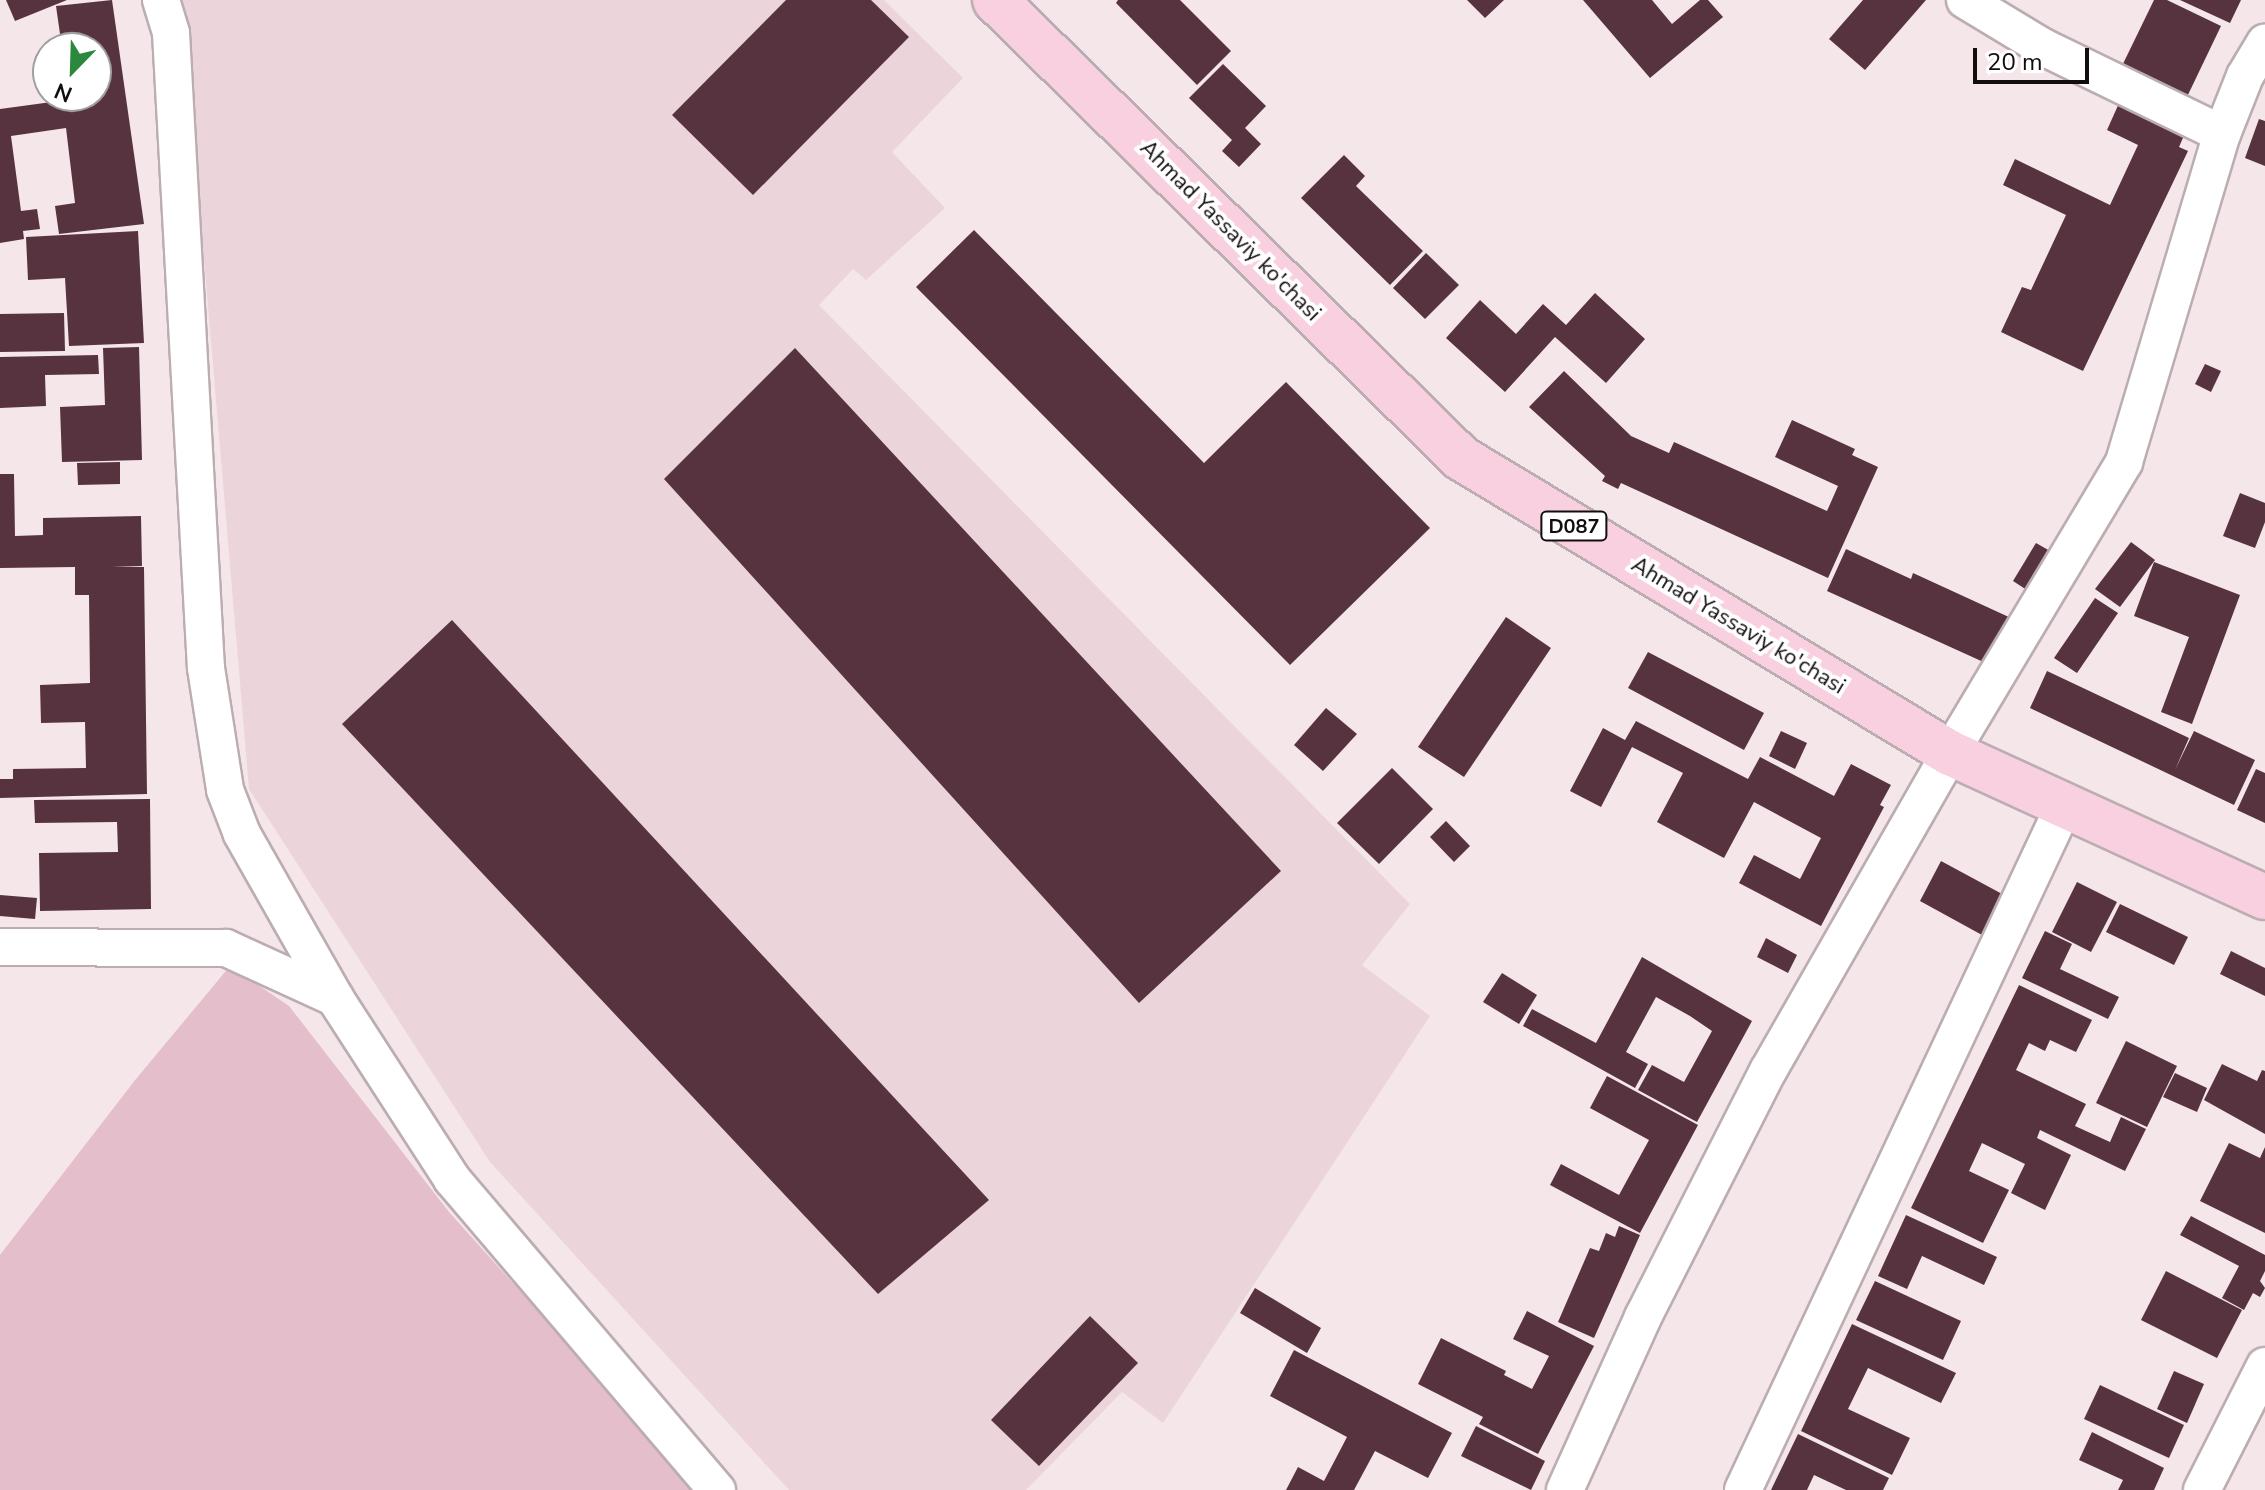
<!DOCTYPE html>
<html>
<head>
<meta charset="utf-8">
<style>
  body { margin:0 }
  #map { position:relative; width:2265px; height:1490px; overflow:hidden; background:#f5e6ea; font-family:"Nunito Sans",sans-serif }
  div>[style] { position:absolute }
  [style*='--x'] { left:calc(var(--x)*1px); top:calc(var(--y)*1px); width:calc(var(--w)*1px); rotate:calc(var(--a)*1deg) }
  .built>* { inset:0; background:#ebd5db }
  .green>* { inset:0; background:#e4becb }
  .building>* { inset:0; background:#573340 }
  .roads { filter:drop-shadow(2px 0 #bbadb1) drop-shadow(-2px 0 #bbadb1) drop-shadow(0 2px #bbadb1) drop-shadow(0 -2px #bbadb1) }
  .minor>* { height:36px; margin:-18px; padding:0 18px; transform-origin:18px; border-radius:18px; background:#fff }
  .primary>* { height:44px; margin:-22px; padding:0 22px; transform-origin:22px; border-radius:22px; background:#f9d0df }
  span { translate:-50% -50%; white-space:nowrap; text-align:center; line-height:1.15; -webkit-text-stroke:8px #fff; paint-order:stroke }
  .shield-label span { padding:2px 6px; background:#fff; border:2px solid; border-radius:6px; -webkit-text-stroke-width:0 }
  .shield-label { font-size:20px; color:#120d0f; font-weight:700 }
  .street-label { font-size:22px; color:#120d0f }
  .north { position:absolute; left:32px; top:32px; width:80px; height:80px; box-sizing:border-box; background:#fff; border:2px solid #a09e9f; border-radius:50%; rotate:203deg; font-size:22px; font-weight:700; line-height:32px; text-align:center; color:#120d0f }
  .north::after { content:''; display:block; margin:auto; width:28px; height:36px; background:#2a893c; clip-path:polygon(50% 0,100% 100%,50% 72%,0 100%) }
  .scale { position:absolute; left:1973px; top:48px; width:116px; height:36px; box-sizing:border-box; border:4px solid #120d0f; border-top:0; padding-left:10px; font-size:24px; line-height:28px; white-space:nowrap; color:#120d0f; -webkit-text-stroke:6px #fff; paint-order:stroke }
</style>
</head>
<body>
<div id="map">
  <div class="built">
    <i style="clip-path:polygon(182px 0,884px 0,963px 78px,892px 152px,945px 208px,866px 280px,853px 269px,819px 305px,1410px 904px,1362px 965px,1430px 1016px,1163px 1423px,1122px 1392px,1026px 1490px,789px 1490px,490px 1162px,249px 789px)"></i>
  </div>
  <div class="green">
    <i style="clip-path:polygon(230px 966px,289px 1006px,449px 1212px,699px 1490px,0 1490px,0 1255px,136px 1079px)"></i>
  </div>
  <div class="building">
    <i style="clip-path:polygon(6px 0,67px 0,15px 21px)"></i>
    <i style="clip-path:polygon(112px 0,144px 224px,59px 234px,55px 206px,75px 203px,66px 128px,11px 136px,21px 211px,37px 209px,40px 229px,23px 231px,24px 239px,0 243px,0 109px,96px 96px,96px 48px,62px 48px,56px 6px)"></i>
    <i style="clip-path:polygon(786px 0,871px 0,909px 37px,753px 195px,672px 115px)"></i>
    <i style="clip-path:polygon(1118px 0,1180px 0,1231px 51px,1197px 85px,1116px 3px)"></i>
    <i style="clip-path:polygon(1467px 0,1504px 0,1485px 18px)"></i>
    <i style="clip-path:polygon(1583px 0,1652px 0,1672px 24px,1700px 0,1708px 0,1723px 17px,1650px 78px)"></i>
    <i style="clip-path:polygon(1863px 0,1926px 0,1865px 70px,1829px 39px)"></i>
    <i style="clip-path:polygon(2154px 0,2167px 0,2221px 26px,2185px 101px,2120px 70px)"></i>
    <i style="clip-path:polygon(2180px 0,2241px 0,2230px 23px)"></i>
    <i style="clip-path:polygon(1223px 64px,1266px 106px,1245px 128px,1261px 144px,1239px 167px,1222px 151px,1232px 140px,1189px 98px)"></i>
    <i style="clip-path:polygon(2120px 101px,2186px 131px,2179px 147px,2188px 151px,2083px 371px,2001px 332px,2022px 287px,2031px 290px,2066px 215px,2003px 185px,2015px 159px,2110px 205px,2138px 145px,2107px 130px)"></i>
    <i style="clip-path:polygon(2259px 119px,2265px 121px,2265px 166px,2245px 158px)"></i>
    <i style="clip-path:polygon(1344px 155px,1365px 176px,1356px 186px,1423px 251px,1390px 285px,1301px 198px)"></i>
    <i style="clip-path:polygon(974px 230px,1204px 463px,1286px 382px,1430px 528px,1290px 665px,916px 287px)"></i>
    <i style="clip-path:polygon(138px 231px,144px 343px,69px 346px,65px 278px,28px 280px,26px 237px)"></i>
    <i style="clip-path:polygon(1426px 253px,1459px 285px,1425px 319px,1393px 288px)"></i>
    <i style="clip-path:polygon(1595px 293px,1645px 339px,1606px 383px,1555px 337px,1505px 392px,1446px 338px,1480px 300px,1516px 334px,1543px 304px,1566px 325px)"></i>
    <i style="clip-path:polygon(64px 313px,65px 351px,0 352px,0 314px)"></i>
    <i style="clip-path:polygon(139px 347px,142px 460px,62px 462px,60px 407px,105px 405px,103px 348px)"></i>
    <i style="clip-path:polygon(795px 348px,1281px 871px,1139px 1003px,664px 479px)"></i>
    <i style="clip-path:polygon(98px 355px,99px 374px,45px 375px,46px 406px,0 408px,0 357px)"></i>
    <i style="clip-path:polygon(2205px 364px,2221px 371px,2211px 392px,2195px 384px)"></i>
    <i style="clip-path:polygon(1564px 371px,1631px 436px,1669px 453px,1674px 442px,1827px 511px,1838px 486px,1775px 457px,1792px 420px,1855px 449px,1852px 455px,1878px 467px,1828px 578px,1621px 483px,1618px 489px,1602px 481px,1605px 476px,1529px 407px)"></i>
    <i style="clip-path:polygon(120px 462px,120px 484px,78px 485px,77px 463px)"></i>
    <i style="clip-path:polygon(0 474px,14px 474px,15px 536px,43px 535px,43px 518px,141px 516px,142px 566px,112px 567px,144px 567px,147px 794px,0 798px,0 779px,13px 779px,13px 769px,86px 768px,85px 722px,41px 723px,40px 685px,90px 683px,89px 595px,75px 595px,75px 567px,0 568px)"></i>
    <i style="clip-path:polygon(2240px 493px,2265px 503px,2265px 522px,2255px 548px,2223px 536px)"></i>
    <i style="clip-path:polygon(2131px 542px,2155px 560px,2120px 607px,2095px 589px)"></i>
    <i style="clip-path:polygon(2036px 543px,2057px 555px,2033px 594px,2013px 581px)"></i>
    <i style="clip-path:polygon(1846px 549px,1911px 579px,1913px 573px,2011px 618px,1990px 665px,1827px 591px)"></i>
    <i style="clip-path:polygon(2154px 562px,2240px 595px,2192px 724px,2161px 712px,2189px 637px,2134px 616px)"></i>
    <i style="clip-path:polygon(2095px 598px,2118px 613px,2077px 673px,2054px 658px)"></i>
    <i style="clip-path:polygon(1506px 617px,1551px 648px,1464px 777px,1418px 747px)"></i>
    <i style="clip-path:polygon(452px 620px,989px 1200px,878px 1294px,342px 724px)"></i>
    <i style="clip-path:polygon(1648px 652px,1764px 713px,1744px 750px,1628px 688px)"></i>
    <i style="clip-path:polygon(2047px 671px,2189px 738px,2175px 770px,2194px 731px,2255px 760px,2234px 805px,2030px 708px)"></i>
    <i style="clip-path:polygon(1326px 708px,1357px 734px,1323px 771px,1294px 745px)"></i>
    <i style="clip-path:polygon(1636px 721px,1748px 779px,1760px 757px,1834px 796px,1851px 764px,1891px 785px,1880px 805px,1884px 807px,1821px 926px,1739px 883px,1754px 855px,1800px 879px,1821px 838px,1754px 802px,1724px 858px,1657px 822px,1683px 773px,1632px 747px,1601px 807px,1570px 791px,1603px 728px,1625px 740px)"></i>
    <i style="clip-path:polygon(1781px 731px,1807px 743px,1795px 769px,1769px 756px)"></i>
    <i style="clip-path:polygon(1392px 768px,1433px 809px,1379px 864px,1337px 823px)"></i>
    <i style="clip-path:polygon(2256px 769px,2265px 773px,2265px 823px,2237px 810px)"></i>
    <i style="clip-path:polygon(150px 799px,151px 909px,40px 911px,39px 853px,118px 852px,117px 822px,35px 823px,34px 800px)"></i>
    <i style="clip-path:polygon(1446px 821px,1470px 846px,1454px 862px,1430px 837px)"></i>
    <i style="clip-path:polygon(1941px 861px,2004px 895px,1982px 935px,1920px 901px)"></i>
    <i style="clip-path:polygon(2077px 882px,2117px 902px,2091px 952px,2052px 932px)"></i>
    <i style="clip-path:polygon(0 895px,37px 898px,35px 919px,0 916px)"></i>
    <i style="clip-path:polygon(2120px 904px,2188px 937px,2174px 965px,2106px 932px)"></i>
    <i style="clip-path:polygon(2045px 931px,2072px 944px,2060px 969px,2119px 997px,2108px 1019px,2022px 978px)"></i>
    <i style="clip-path:polygon(1766px 938px,1797px 955px,1788px 973px,1757px 957px)"></i>
    <i style="clip-path:polygon(2231px 951px,2265px 968px,2265px 996px,2220px 974px)"></i>
    <i style="clip-path:polygon(1642px 957px,1752px 1021px,1697px 1122px,1638px 1090px,1652px 1065px,1684px 1082px,1712px 1031px,1690px 1016px,1656px 997px,1626px 1052px,1648px 1064px,1635px 1088px,1523px 1026px,1532px 1009px,1596px 1043px)"></i>
    <i style="clip-path:polygon(1502px 973px,1537px 995px,1519px 1024px,1483px 1002px)"></i>
    <i style="clip-path:polygon(2019px 985px,2092px 1020px,2076px 1052px,2050px 1040px,2045px 1051px,2029px 1043px,2016px 1070px,2086px 1104px,2075px 1126px,2110px 1142px,2121px 1117px,2146px 1129px,2125px 1171px,2040px 1130px,2037px 1138px,2071px 1155px,2045px 1210px,2011px 1193px,2025px 1164px,1982px 1143px,1969px 1171px,2009px 1190px,1983px 1243px,1911px 1208px)"></i>
    <i style="clip-path:polygon(2126px 1041px,2177px 1066px,2147px 1127px,2096px 1103px)"></i>
    <i style="clip-path:polygon(2222px 1064px,2257px 1081px,2262px 1070px,2265px 1071px,2265px 1134px,2204px 1100px)"></i>
    <i style="clip-path:polygon(2175px 1073px,2207px 1088px,2197px 1112px,2163px 1097px)"></i>
    <i style="clip-path:polygon(1607px 1076px,1698px 1125px,1640px 1233px,1550px 1185px,1561px 1164px,1619px 1195px,1649px 1140px,1590px 1108px)"></i>
    <i style="clip-path:polygon(2229px 1143px,2260px 1158px,2265px 1147px,2265px 1233px,2200px 1201px)"></i>
    <i style="clip-path:polygon(1906px 1215px,1997px 1257px,1984px 1285px,1922px 1256px,1907px 1289px,1878px 1276px)"></i>
    <i style="clip-path:polygon(2191px 1216px,2265px 1255px,2265px 1271px,2260px 1281px,2265px 1288px,2260px 1297px,2253px 1293px,2244px 1310px,2222px 1298px,2239px 1266px,2180px 1235px)"></i>
    <i style="clip-path:polygon(1619px 1226px,1640px 1235px,1594px 1338px,1558px 1322px,1590px 1248px,1599px 1251px,1606px 1233px,1615px 1237px)"></i>
    <i style="clip-path:polygon(2166px 1271px,2242px 1310px,2217px 1358px,2141px 1320px)"></i>
    <i style="clip-path:polygon(1875px 1281px,1961px 1321px,1943px 1360px,1856px 1320px)"></i>
    <i style="clip-path:polygon(1255px 1288px,1321px 1328px,1307px 1353px,1240px 1313px)"></i>
    <i style="clip-path:polygon(1527px 1311px,1594px 1346px,1538px 1454px,1479px 1424px,1483px 1417px,1418px 1384px,1441px 1338px,1506px 1371px,1504px 1375px,1532px 1389px,1549px 1356px,1513px 1339px)"></i>
    <i style="clip-path:polygon(1090px 1316px,1138px 1363px,1039px 1466px,991px 1420px)"></i>
    <i style="clip-path:polygon(1852px 1324px,1956px 1373px,1941px 1403px,1868px 1368px,1848px 1409px,1910px 1438px,1892px 1475px,1801px 1431px)"></i>
    <i style="clip-path:polygon(1294px 1350px,1452px 1433px,1428px 1478px,1375px 1451px,1354px 1490px,1286px 1490px,1298px 1467px,1324px 1481px,1347px 1437px,1270px 1396px)"></i>
    <i style="clip-path:polygon(2174px 1371px,2204px 1384px,2187px 1423px,2157px 1409px)"></i>
    <i style="clip-path:polygon(2100px 1385px,2184px 1425px,2169px 1458px,2084px 1419px)"></i>
    <i style="clip-path:polygon(1476px 1426px,1545px 1461px,1531px 1490px,1461px 1456px)"></i>
    <i style="clip-path:polygon(2092px 1432px,2164px 1468px,2154px 1490px,2118px 1490px,2123px 1480px,2079px 1460px)"></i>
    <i style="clip-path:polygon(1798px 1434px,1889px 1478px,1883px 1490px,1846px 1490px,1814px 1475px,1807px 1490px,1771px 1490px)"></i>
  </div>
  <div class="roads">
    <div class="minor">
      <i style="--x:161;--y:0;--w:34;--a:73"></i>
      <i style="--x:171;--y:33;--w:636;--a:86.85"></i>
      <i style="--x:206;--y:668;--w:123;--a:81.1"></i>
      <i style="--x:225;--y:790;--w:47;--a:68.9"></i>
      <i style="--x:242;--y:834;--w:189;--a:60.4"></i>
      <i style="--x:335;--y:998;--w:216;--a:57.1"></i>
      <i style="--x:452;--y:1179;--w:409;--a:49.6"></i>
      <i style="--x:1965;--y:0;--w:91;--a:31.1"></i>
      <i style="--x:2043;--y:47;--w:199;--a:25.9"></i>
      <i style="--x:0;--y:947;--w:226;--a:0.3"></i>
      <i style="--x:226;--y:948;--w:120;--a:24.6"></i>
      <i style="--x:1565;--y:1490;--w:190;--a:-65.7"></i>
      <i style="--x:1643;--y:1317;--w:276;--a:-63.1"></i>
      <i style="--x:1768;--y:1071;--w:366;--a:-60.2"></i>
      <i style="--x:1950;--y:753;--w:339;--a:-59.1"></i>
      <i style="--x:2124;--y:462;--w:342;--a:-73.4"></i>
      <i style="--x:2222;--y:134;--w:62;--a:-68.4"></i>
      <i style="--x:2245;--y:76;--w:39;--a:-59"></i>
      <i style="--x:1743;--y:1490;--w:756;--a:-64.86"></i>
      <i style="--x:2202;--y:1490;--w:139;--a:-63.1"></i>
    </div>
    <div class="primary">
      <i style="--x:995;--y:0;--w:653;--a:44.5"></i>
      <i style="--x:1461;--y:458;--w:571;--a:31.1"></i>
      <i style="--x:1950;--y:753;--w:346;--a:24.6"></i>
    </div>
  </div>
  <div class="shield-label">
    <span style="left:1574px;top:526px">D087</span>
  </div>
  <div class="street-label">
    <span style="left:1230px;top:231px;rotate:45deg">Ahmad Yassaviy ko'chasi</span>
    <span style="left:1738px;top:626px;rotate:31deg">Ahmad Yassaviy ko'chasi</span>
  </div>
  <div class="north">N</div>
  <div class="scale">20 m</div>
</div>
</body>
</html>
